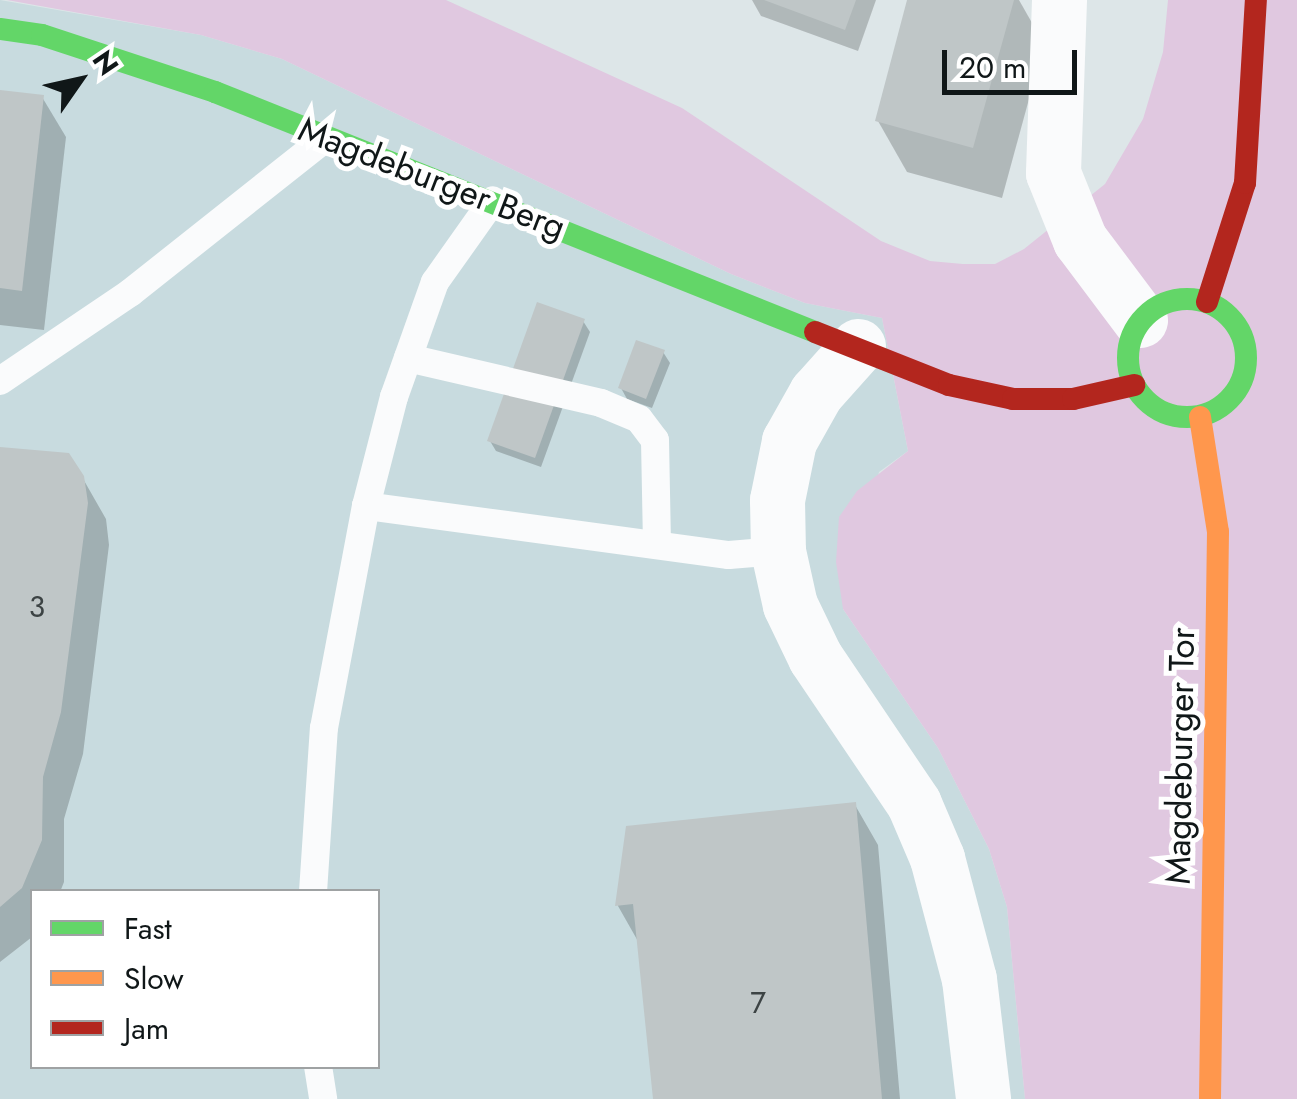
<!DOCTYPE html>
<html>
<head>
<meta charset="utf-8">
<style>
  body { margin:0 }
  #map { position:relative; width:1297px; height:1099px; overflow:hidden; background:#dde6e8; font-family:Jost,sans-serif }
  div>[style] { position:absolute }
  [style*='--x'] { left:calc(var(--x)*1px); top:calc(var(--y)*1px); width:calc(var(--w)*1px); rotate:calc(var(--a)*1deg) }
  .built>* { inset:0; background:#c8dbdf }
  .green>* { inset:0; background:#e0c8e0 }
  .shadow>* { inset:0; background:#0003 }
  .building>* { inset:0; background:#bfc6c7 }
  .lane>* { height:28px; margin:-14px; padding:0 14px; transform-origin:14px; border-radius:14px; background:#fafbfc }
  .street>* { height:55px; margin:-27.5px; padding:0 27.5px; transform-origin:27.5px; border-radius:27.5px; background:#fafbfc }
  .fast>* { height:22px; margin:-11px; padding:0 11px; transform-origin:11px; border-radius:11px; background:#63d668 }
  .fast>.ring { margin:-11px; padding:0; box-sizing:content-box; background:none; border:22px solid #63d668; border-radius:50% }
  .slow>* { height:22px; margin:-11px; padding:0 11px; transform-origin:11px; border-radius:11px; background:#ff974d }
  .jam>* { height:22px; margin:-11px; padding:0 11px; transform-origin:11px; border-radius:11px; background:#b3261e }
  span { translate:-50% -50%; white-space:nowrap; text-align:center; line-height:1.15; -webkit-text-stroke:10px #fff; paint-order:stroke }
  .number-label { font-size:30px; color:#3c4344 }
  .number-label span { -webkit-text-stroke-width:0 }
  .street-label { font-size:35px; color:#101718 }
  .legend { position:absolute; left:30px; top:889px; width:350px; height:180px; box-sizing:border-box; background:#fff; border:2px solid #9fa2a3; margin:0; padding:12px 18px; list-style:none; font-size:30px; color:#101718 }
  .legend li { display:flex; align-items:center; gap:20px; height:50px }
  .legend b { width:50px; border:2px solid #9fa2a3 }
  .north { position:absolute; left:30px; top:30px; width:100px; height:100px; -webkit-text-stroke:8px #fff; paint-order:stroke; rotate:56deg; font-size:28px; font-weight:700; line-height:40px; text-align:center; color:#101718 }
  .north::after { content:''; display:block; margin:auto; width:35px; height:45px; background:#101718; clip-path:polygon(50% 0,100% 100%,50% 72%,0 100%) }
  .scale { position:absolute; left:942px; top:50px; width:135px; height:45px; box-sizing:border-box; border:5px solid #101718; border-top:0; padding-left:12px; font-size:30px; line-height:35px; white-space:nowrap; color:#101718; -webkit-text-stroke:8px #fff; paint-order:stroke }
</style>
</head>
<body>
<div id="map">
  <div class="built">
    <i style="clip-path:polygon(evenodd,0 0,201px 35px,282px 59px,731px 274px,805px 303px,882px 318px,908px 451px,879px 472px,843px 609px,938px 748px,989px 849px,1007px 907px,1025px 1099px,0 1099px,0 0,32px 892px,378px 892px,378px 1066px,32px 1066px,32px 892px)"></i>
  </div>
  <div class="green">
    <i style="clip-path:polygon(7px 0,446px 0,682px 108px,881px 241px,930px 261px,963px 264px,995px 264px,1024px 249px,1105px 184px,1143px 119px,1163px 52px,1168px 0,1297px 0,1297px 1099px,1025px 1099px,1007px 907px,989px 849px,938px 748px,843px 609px,836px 562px,839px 517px,857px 491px,908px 451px,882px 318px,805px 303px,731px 274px,282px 59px,201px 35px)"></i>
  </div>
  <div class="shadow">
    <i style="clip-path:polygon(752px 0,876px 0,858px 51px,761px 16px)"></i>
    <i style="clip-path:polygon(910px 0,1019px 0,1044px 44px,1002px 198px,907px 172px,878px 121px)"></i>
    <i style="clip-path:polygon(0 92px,42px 97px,66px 137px,44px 330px,0 325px)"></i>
    <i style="clip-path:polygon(583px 321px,590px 332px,541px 467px,496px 451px,490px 441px)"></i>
    <i style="clip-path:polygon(663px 352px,670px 363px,652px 408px,627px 399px,621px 388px)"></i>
    <i style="clip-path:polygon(0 448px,82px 477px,106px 519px,109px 545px,83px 754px,64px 819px,64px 882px,60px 892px,32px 892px,32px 937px,0 962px)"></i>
    <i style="clip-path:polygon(855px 805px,878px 845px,900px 1099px,655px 1099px,639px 943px,618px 906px,628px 828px)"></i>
  </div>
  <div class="building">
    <i style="clip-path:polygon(764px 0,856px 0,845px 30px)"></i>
    <i style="clip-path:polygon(907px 0,1014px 0,973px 148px,875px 121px)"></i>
    <i style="clip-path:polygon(0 90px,44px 95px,22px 291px,0 288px)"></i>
    <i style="clip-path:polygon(537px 302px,585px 319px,535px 458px,487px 441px)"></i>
    <i style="clip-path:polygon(636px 340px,665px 350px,646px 399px,618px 388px)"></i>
    <i style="clip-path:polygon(0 447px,69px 453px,84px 476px,88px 503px,61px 712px,43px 777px,42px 840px,22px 888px,0 907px)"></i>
    <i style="clip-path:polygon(856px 802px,882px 1099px,653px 1099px,633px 904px,615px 906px,626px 826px)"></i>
  </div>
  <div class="lane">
    <i style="--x:408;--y:358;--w:198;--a:13.1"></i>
    <i style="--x:601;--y:403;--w:41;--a:22.8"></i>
    <i style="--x:639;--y:419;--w:26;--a:53"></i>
    <i style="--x:655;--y:440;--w:104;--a:88.9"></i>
    <i style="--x:0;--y:381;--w:157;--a:-34.1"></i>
    <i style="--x:130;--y:293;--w:248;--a:-38.4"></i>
    <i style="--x:366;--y:506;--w:366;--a:7.7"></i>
    <i style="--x:729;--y:555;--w:49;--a:-4.7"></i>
    <i style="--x:313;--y:892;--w:164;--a:-86.2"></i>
    <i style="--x:324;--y:728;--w:226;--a:-79.3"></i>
    <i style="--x:366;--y:506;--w:113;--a:-75.6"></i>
    <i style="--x:394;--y:397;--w:122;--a:-70.4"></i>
    <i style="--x:435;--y:282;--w:100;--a:-54.7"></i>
    <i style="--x:318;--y:1066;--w:33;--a:81"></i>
  </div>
  <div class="street">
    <i style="--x:1059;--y:0;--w:173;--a:92"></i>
    <i style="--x:1053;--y:173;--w:72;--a:68.1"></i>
    <i style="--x:1080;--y:240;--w:100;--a:53.1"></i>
    <i style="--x:858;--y:346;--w:63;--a:131.8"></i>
    <i style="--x:816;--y:393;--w:55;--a:119.4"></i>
    <i style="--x:789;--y:441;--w:60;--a:101.5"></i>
    <i style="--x:777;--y:500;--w:51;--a:88.9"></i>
    <i style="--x:778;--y:551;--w:55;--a:77.5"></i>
    <i style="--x:790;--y:605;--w:58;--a:64.3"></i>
    <i style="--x:815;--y:657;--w:177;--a:56"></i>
    <i style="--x:914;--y:804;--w:59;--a:66.9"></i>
    <i style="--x:937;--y:858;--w:125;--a:75.2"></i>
    <i style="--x:969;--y:979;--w:121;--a:83.3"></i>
  </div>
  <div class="fast">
    <i style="--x:0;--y:29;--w:42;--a:8.1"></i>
    <i style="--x:42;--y:35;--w:182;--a:18.2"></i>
    <i style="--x:215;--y:92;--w:646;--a:21.8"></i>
    <i class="ring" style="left:1128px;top:299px;width:96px;height:96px"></i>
  </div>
  <div class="slow">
    <i style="--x:1200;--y:417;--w:116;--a:81.1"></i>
    <i style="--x:1218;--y:532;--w:567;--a:90.81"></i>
  </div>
  <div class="jam">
    <i style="--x:1207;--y:302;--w:125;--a:-72.3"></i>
    <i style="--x:1245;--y:183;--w:183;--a:-86.6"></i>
    <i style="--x:815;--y:332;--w:144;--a:21.6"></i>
    <i style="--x:949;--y:385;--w:66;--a:12.3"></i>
    <i style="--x:1013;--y:399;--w:60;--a:0"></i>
    <i style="--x:1073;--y:399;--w:63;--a:-12.9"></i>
  </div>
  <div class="number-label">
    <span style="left:37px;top:607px">3</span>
    <span style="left:758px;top:1003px">7</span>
  </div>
  <div class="street-label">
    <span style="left:432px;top:178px;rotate:21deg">Magdeburger Berg</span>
    <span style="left:1180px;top:756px;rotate:-89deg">Magdeburger Tor</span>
  </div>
  <ul class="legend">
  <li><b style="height:12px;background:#63d668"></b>Fast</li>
  <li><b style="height:12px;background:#ff974d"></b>Slow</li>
  <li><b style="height:12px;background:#b3261e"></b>Jam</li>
  </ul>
  <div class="north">N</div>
  <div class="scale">20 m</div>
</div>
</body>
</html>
